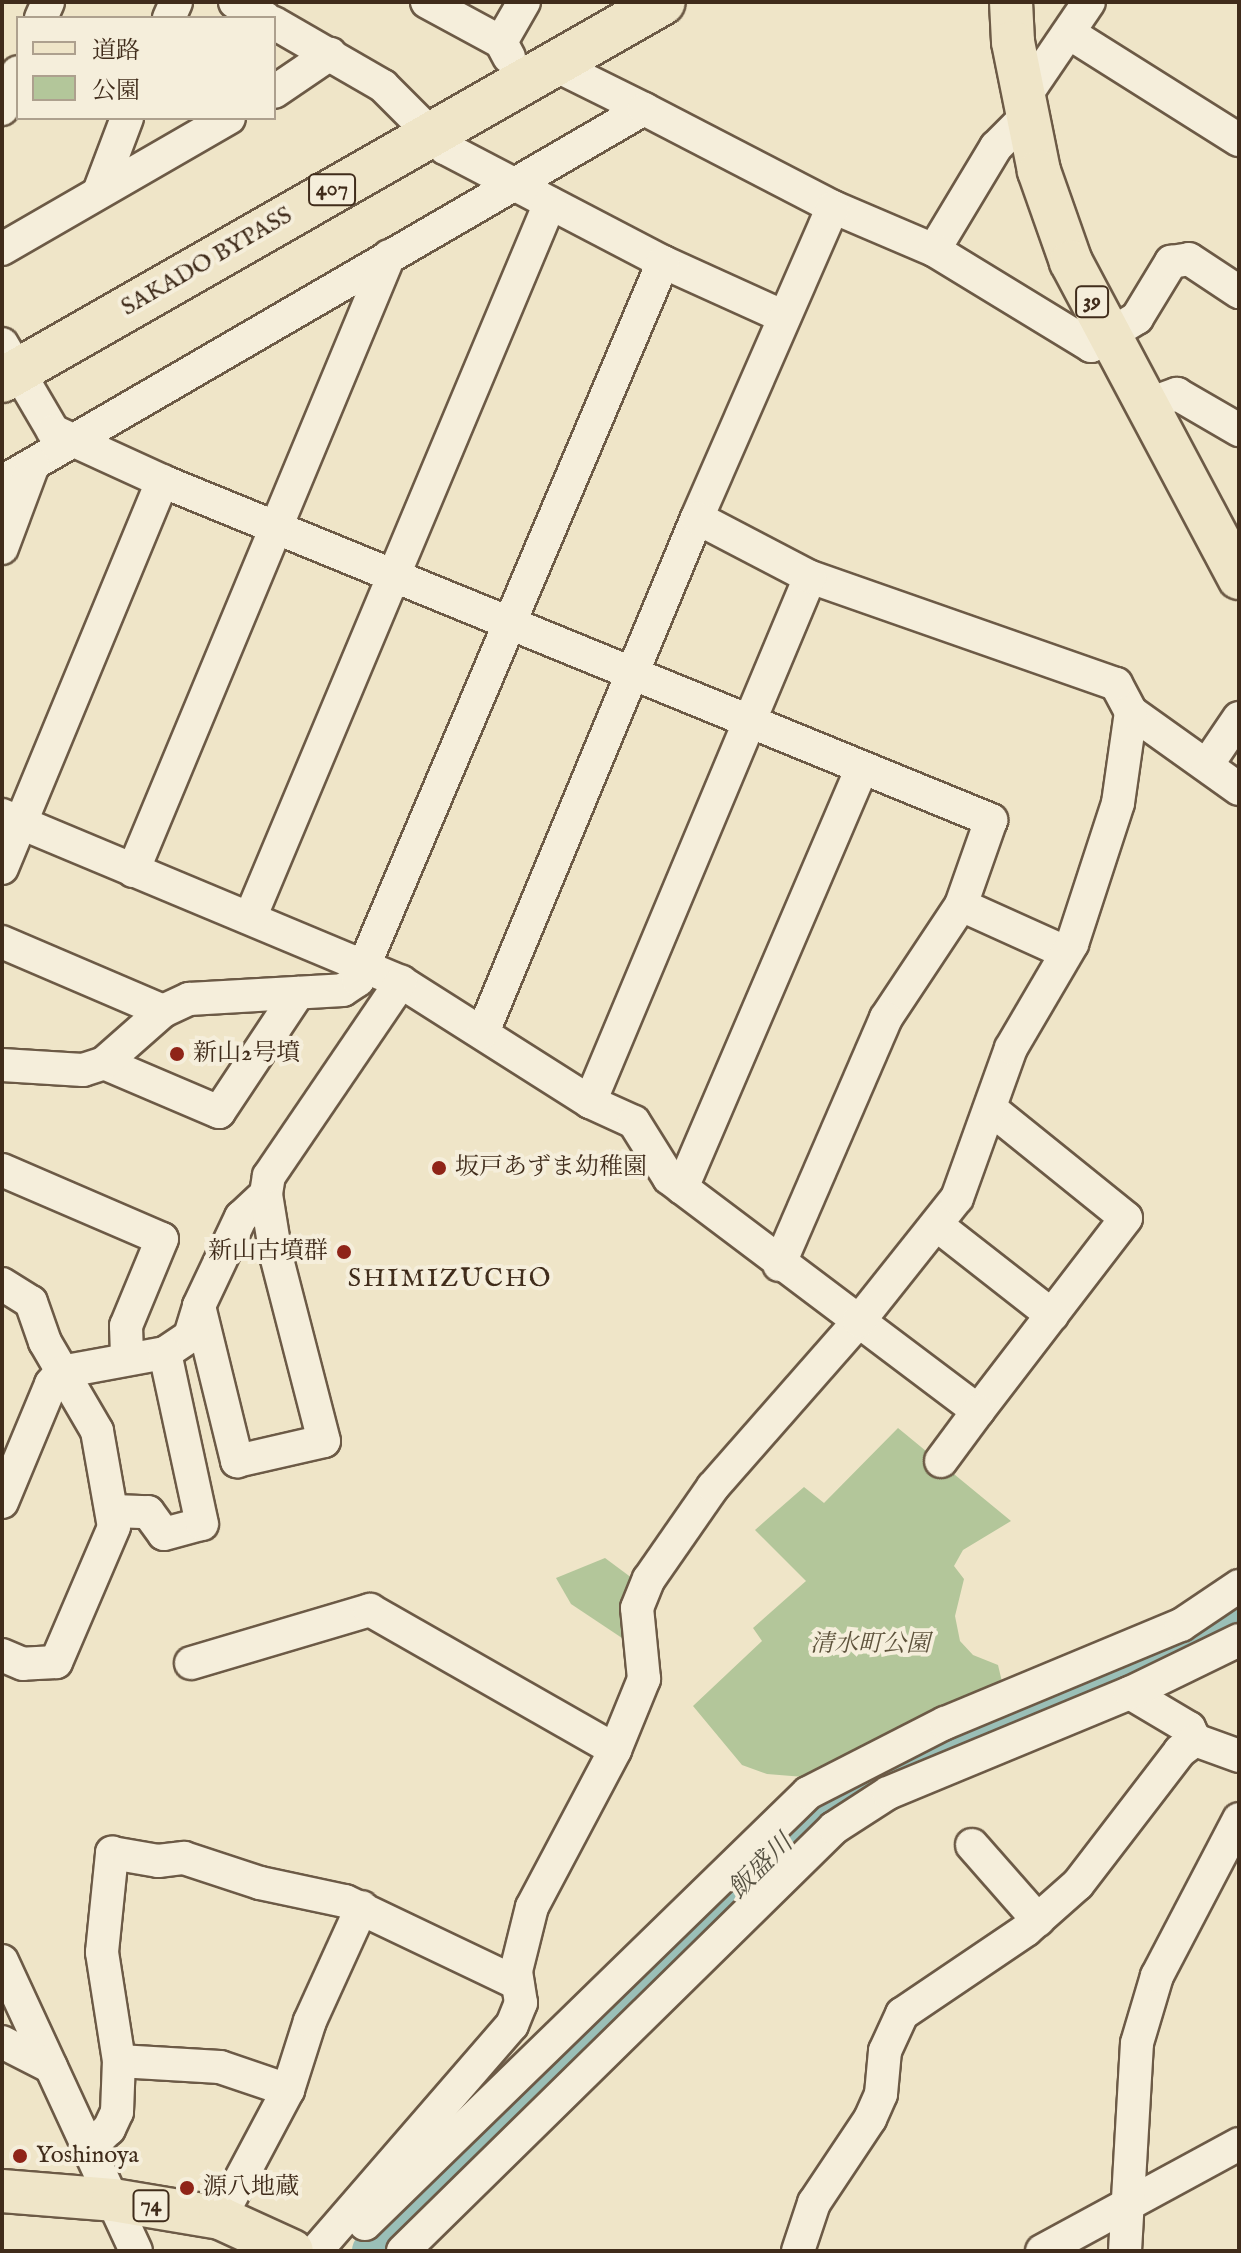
<!DOCTYPE html>
<html>
<head>
<meta charset="utf-8">
<style>
  body { margin:0 }
  #map { position:relative; width:1241px; height:2253px; overflow:hidden; background:#efe5c8; font-family:"IM FELL English","Noto Serif JP",serif }
  div>[style] { position:absolute }
  [style*='--x'] { left:calc(var(--x)*1px); top:calc(var(--y)*1px); width:calc(var(--w)*1px); rotate:calc(var(--a)*1deg) }
  .green>* { inset:0; background:#b3c69a }
  .river>* { height:42px; margin:-21px; padding:0 21px; transform-origin:21px; border-radius:21px; background:#9abfb7 }
  .roads { filter:drop-shadow(2px 0 #6c5a46) drop-shadow(-2px 0 #6c5a46) drop-shadow(0 2px #6c5a46) drop-shadow(0 -2px #6c5a46) }
  .minor>* { height:32px; margin:-16px; padding:0 16px; transform-origin:16px; border-radius:16px; background:#f5eedb }
  .major>* { height:42px; margin:-21px; padding:0 21px; transform-origin:21px; border-radius:21px; background:#efe5c8 }
  .highway>* { height:44px; margin:-22px; padding:0 22px; transform-origin:22px; border-radius:22px; background:#efe5c8 }
  .dots>* { width:22px; height:22px; translate:-50% -50%; box-sizing:border-box; border:4px solid #f5eedb; border-radius:50% }
  span { translate:-50% -50%; white-space:nowrap; text-align:center; line-height:1.15; -webkit-text-stroke:8px #f5eedb; paint-order:stroke }
  .shield-label span { padding:2px 6px; background:#f5eedb; border:2px solid; border-radius:6px; -webkit-text-stroke-width:0 }
  .shield-label { font-size:22px; color:#402c1b; font-weight:700 }
  .street-label { font-size:24px; color:#402c1b }
  .poi-label { font-size:24px; color:#402c1b }
  .left { translate:0 -50%; text-align:left }
  .right { translate:-100% -50%; text-align:right }
  .park-label { font-size:24px; color:#5d523b; font-style:italic }
  .neighbourhood-label { font-size:26px; color:#402c1b; letter-spacing:2px }
  .water-label { font-size:26px; color:#565142; font-style:italic }
  .frame { position:absolute; inset:0; border:4px solid #402c1b; pointer-events:none }
  .legend { position:absolute; left:16px; top:16px; width:260px; height:104px; box-sizing:border-box; background:#f5eedb; border:2px solid #ada08e; margin:0; padding:10px 14px; list-style:none; font-size:24px; color:#402c1b }
  .legend li { display:flex; align-items:center; gap:16px; height:40px }
  .legend b { width:40px; border:2px solid #ada08e }
</style>
</head>
<body>
<div id="map">
  <div class="green">
    <i style="clip-path:polygon(898px 1428px,1011px 1521px,963px 1550px,954px 1566px,964px 1579px,955px 1616px,960px 1641px,973px 1655px,998px 1665px,1003px 1686px,874px 1740px,804px 1777px,767px 1774px,742px 1765px,693px 1706px,762px 1641px,753px 1628px,806px 1581px,755px 1530px,804px 1487px,824px 1503px)"></i>
    <i style="clip-path:polygon(605px 1558px,640px 1584px,634px 1646px,571px 1604px,556px 1578px)"></i>
  </div>
  <div class="river">
    <i style="--x:373;--y:2251;--w:610;--a:-44.73"></i>
    <i style="--x:806;--y:1822;--w:47;--a:-38.1"></i>
    <i style="--x:843;--y:1793;--w:56;--a:-30.3"></i>
    <i style="--x:891;--y:1765;--w:253;--a:-20.9"></i>
    <i style="--x:1127;--y:1675;--w:127;--a:-27.8"></i>
  </div>
  <div class="roads">
    <div class="minor">
      <i style="--x:235;--y:2;--w:34;--a:28"></i>
      <i style="--x:427;--y:2;--w:84;--a:28.4"></i>
      <i style="--x:41;--y:18;--w:17;--a:-66"></i>
      <i style="--x:169;--y:18;--w:17;--a:-66"></i>
      <i style="--x:274;--y:23;--w:126;--a:30"></i>
      <i style="--x:383;--y:86;--w:88;--a:45"></i>
      <i style="--x:445;--y:148;--w:246;--a:27.6"></i>
      <i style="--x:663;--y:262;--w:133;--a:24.4"></i>
      <i style="--x:1069;--y:33;--w:201;--a:32.2"></i>
      <i style="--x:509;--y:57;--w:17;--a:-118"></i>
      <i style="--x:501;--y:42;--w:46;--a:-60.1"></i>
      <i style="--x:553;--y:64;--w:102;--a:26.3"></i>
      <i style="--x:274;--y:92;--w:68;--a:-34.2"></i>
      <i style="--x:1023;--y:99;--w:117;--a:-55.8"></i>
      <i style="--x:2;--y:109;--w:40;--a:-66.6"></i>
      <i style="--x:99;--y:192;--w:79;--a:-69.3"></i>
      <i style="--x:2;--y:249;--w:262;--a:-30"></i>
      <i style="--x:934;--y:250;--w:120;--a:-59"></i>
      <i style="--x:996;--y:147;--w:44;--a:-45"></i>
      <i style="--x:2;--y:344;--w:101;--a:59.6"></i>
      <i style="--x:53;--y:431;--w:120;--a:24.6"></i>
      <i style="--x:162;--y:481;--w:896;--a:22.24"></i>
      <i style="--x:991;--y:820;--w:90;--a:109.4"></i>
      <i style="--x:961;--y:905;--w:136;--a:123.6"></i>
      <i style="--x:886;--y:1018;--w:269;--a:113.4"></i>
      <i style="--x:1146;--y:405;--w:33;--a:-20"></i>
      <i style="--x:1177;--y:394;--w:72;--a:30.1"></i>
      <i style="--x:2;--y:482;--w:742;--a:-30.16"></i>
      <i style="--x:644;--y:109;--w:213;--a:27.4"></i>
      <i style="--x:833;--y:207;--w:110;--a:23.1"></i>
      <i style="--x:934;--y:250;--w:184;--a:31.4"></i>
      <i style="--x:1091;--y:346;--w:54;--a:-31.3"></i>
      <i style="--x:1137;--y:318;--w:66;--a:-58.7"></i>
      <i style="--x:1171;--y:262;--w:18;--a:-9"></i>
      <i style="--x:1189;--y:259;--w:60;--a:33.4"></i>
      <i style="--x:2;--y:548;--w:89;--a:-69.5"></i>
      <i style="--x:1131;--y:712;--w:133;--a:35.5"></i>
      <i style="--x:1207;--y:765;--w:57;--a:-55.8"></i>
      <i style="--x:2;--y:815;--w:433;--a:22.7"></i>
      <i style="--x:401;--y:982;--w:224;--a:32.4"></i>
      <i style="--x:590;--y:1102;--w:48;--a:24.4"></i>
      <i style="--x:634;--y:1122;--w:66;--a:58"></i>
      <i style="--x:669;--y:1178;--w:387;--a:37"></i>
      <i style="--x:978;--y:1411;--w:243;--a:-52.5"></i>
      <i style="--x:1126;--y:1218;--w:174;--a:-141.1"></i>
      <i style="--x:2;--y:868;--w:419;--a:-67.5"></i>
      <i style="--x:133;--y:871;--w:666;--a:-67.4"></i>
      <i style="--x:961;--y:905;--w:112;--a:24.3"></i>
      <i style="--x:250;--y:918;--w:775;--a:-67.24"></i>
      <i style="--x:2;--y:942;--w:175;--a:23.2"></i>
      <i style="--x:483;--y:1032;--w:557;--a:-67.4"></i>
      <i style="--x:697;--y:518;--w:339;--a:-66.4"></i>
      <i style="--x:104;--y:1063;--w:125;--a:23.1"></i>
      <i style="--x:219;--y:1112;--w:143;--a:-56.4"></i>
      <i style="--x:2;--y:1065;--w:81;--a:3.5"></i>
      <i style="--x:83;--y:1070;--w:22;--a:-18"></i>
      <i style="--x:104;--y:1063;--w:79;--a:-41.4"></i>
      <i style="--x:163;--y:1011;--w:29;--a:-25"></i>
      <i style="--x:189;--y:999;--w:154;--a:-3.3"></i>
      <i style="--x:343;--y:990;--w:18;--a:-34"></i>
      <i style="--x:358;--y:980;--w:780;--a:-66.98"></i>
      <i style="--x:590;--y:1102;--w:569;--a:-67.26"></i>
      <i style="--x:2;--y:1170;--w:174;--a:23.3"></i>
      <i style="--x:162;--y:1239;--w:94;--a:112.5"></i>
      <i style="--x:126;--y:1326;--w:33;--a:88"></i>
      <i style="--x:682;--y:1188;--w:456;--a:-66.8"></i>
      <i style="--x:266;--y:1194;--w:34;--a:137"></i>
      <i style="--x:241;--y:1217;--w:98;--a:115.3"></i>
      <i style="--x:199;--y:1306;--w:160;--a:76.2"></i>
      <i style="--x:237;--y:1461;--w:89;--a:-12.9"></i>
      <i style="--x:324;--y:1441;--w:191;--a:-104.5"></i>
      <i style="--x:276;--y:1256;--w:63;--a:-99.2"></i>
      <i style="--x:266;--y:1194;--w:18;--a:-81"></i>
      <i style="--x:269;--y:1176;--w:235;--a:-55.8"></i>
      <i style="--x:938;--y:1226;--w:145;--a:38"></i>
      <i style="--x:2;--y:1284;--w:34;--a:32"></i>
      <i style="--x:31;--y:1302;--w:42;--a:70.7"></i>
      <i style="--x:45;--y:1342;--w:103;--a:59.7"></i>
      <i style="--x:97;--y:1431;--w:97;--a:80"></i>
      <i style="--x:114;--y:1527;--w:147;--a:113.2"></i>
      <i style="--x:56;--y:1662;--w:33;--a:177"></i>
      <i style="--x:23;--y:1664;--w:23;--a:-157"></i>
      <i style="--x:941;--y:1461;--w:62;--a:-53.5"></i>
      <i style="--x:2;--y:1502;--w:128;--a:-67.4"></i>
      <i style="--x:51;--y:1384;--w:16;--a:-50"></i>
      <i style="--x:61;--y:1372;--w:106;--a:-10.4"></i>
      <i style="--x:165;--y:1353;--w:30;--a:-34"></i>
      <i style="--x:190;--y:1336;--w:31;--a:-73"></i>
      <i style="--x:113;--y:1511;--w:35;--a:2"></i>
      <i style="--x:148;--y:1512;--w:27;--a:54"></i>
      <i style="--x:164;--y:1534;--w:39;--a:-15"></i>
      <i style="--x:202;--y:1524;--w:175;--a:-102.2"></i>
      <i style="--x:191;--y:1663;--w:187;--a:-16.5"></i>
      <i style="--x:370;--y:1610;--w:282;--a:29.7"></i>
      <i style="--x:1130;--y:1693;--w:69;--a:30.7"></i>
      <i style="--x:1189;--y:1728;--w:13;--a:63"></i>
      <i style="--x:972;--y:1845;--w:100;--a:48.7"></i>
      <i style="--x:2;--y:1961;--w:319;--a:65.2"></i>
      <i style="--x:2;--y:2042;--w:55;--a:27"></i>
      <i style="--x:119;--y:2061;--w:101;--a:3.4"></i>
      <i style="--x:220;--y:2067;--w:72;--a:18.7"></i>
      <i style="--x:288;--y:2090;--w:145;--a:118"></i>
      <i style="--x:288;--y:2090;--w:72;--a:-72.3"></i>
      <i style="--x:310;--y:2021;--w:125;--a:-65.5"></i>
      <i style="--x:89;--y:2148;--w:28;--a:-44"></i>
      <i style="--x:109;--y:2129;--w:19;--a:-65"></i>
      <i style="--x:117;--y:2112;--w:51;--a:-87.8"></i>
      <i style="--x:119;--y:2061;--w:110;--a:-98.9"></i>
      <i style="--x:102;--y:1952;--w:100;--a:-84.2"></i>
      <i style="--x:112;--y:1853;--w:47;--a:9.9"></i>
      <i style="--x:158;--y:1861;--w:26;--a:-7"></i>
      <i style="--x:184;--y:1858;--w:80;--a:18.2"></i>
      <i style="--x:260;--y:1883;--w:87;--a:12"></i>
      <i style="--x:345;--y:1901;--w:191;--a:25.5"></i>
      <i style="--x:365;--y:2224;--w:618;--a:-44.21"></i>
      <i style="--x:808;--y:1793;--w:154;--a:-27.1"></i>
      <i style="--x:945;--y:1723;--w:256;--a:-22.6"></i>
      <i style="--x:1181;--y:1625;--w:70;--a:-33.9"></i>
      <i style="--x:316;--y:2251;--w:299;--a:-49.1"></i>
      <i style="--x:512;--y:2025;--w:24;--a:-68"></i>
      <i style="--x:521;--y:2003;--w:32;--a:-99"></i>
      <i style="--x:516;--y:1971;--w:66;--a:-76"></i>
      <i style="--x:532;--y:1907;--w:178;--a:-62.1"></i>
      <i style="--x:615;--y:1750;--w:77;--a:-67.8"></i>
      <i style="--x:644;--y:1679;--w:71;--a:-95.6"></i>
      <i style="--x:637;--y:1608;--w:31;--a:-68"></i>
      <i style="--x:649;--y:1579;--w:112;--a:-55.2"></i>
      <i style="--x:713;--y:1487;--w:221;--a:-48.7"></i>
      <i style="--x:859;--y:1321;--w:157;--a:-51.5"></i>
      <i style="--x:957;--y:1198;--w:159;--a:-70.2"></i>
      <i style="--x:1011;--y:1048;--w:121;--a:-59.6"></i>
      <i style="--x:1072;--y:944;--w:148;--a:-71.9"></i>
      <i style="--x:1118;--y:803;--w:92;--a:-81.9"></i>
      <i style="--x:1131;--y:712;--w:32;--a:-118"></i>
      <i style="--x:1116;--y:684;--w:324;--a:-160.7"></i>
      <i style="--x:810;--y:577;--w:127;--a:-152.4"></i>
      <i style="--x:403;--y:2251;--w:604;--a:-44.46"></i>
      <i style="--x:834;--y:1828;--w:64;--a:-32.9"></i>
      <i style="--x:888;--y:1793;--w:262;--a:-22.5"></i>
      <i style="--x:1130;--y:1693;--w:121;--a:-25.9"></i>
      <i style="--x:798;--y:2251;--w:51;--a:-71.6"></i>
      <i style="--x:814;--y:2203;--w:101;--a:-56.3"></i>
      <i style="--x:870;--y:2119;--w:27;--a:-66"></i>
      <i style="--x:881;--y:2094;--w:43;--a:-84.7"></i>
      <i style="--x:885;--y:2051;--w:41;--a:-65.3"></i>
      <i style="--x:902;--y:2014;--w:150;--a:-34.1"></i>
      <i style="--x:1026;--y:1930;--w:69;--a:-41.5"></i>
      <i style="--x:1078;--y:1884;--w:168;--a:-52.5"></i>
      <i style="--x:1180;--y:1751;--w:19;--a:-36"></i>
      <i style="--x:1195;--y:1740;--w:47;--a:20"></i>
      <i style="--x:1042;--y:2251;--w:224;--a:-28.5"></i>
      <i style="--x:1125;--y:2251;--w:208;--a:-86.7"></i>
      <i style="--x:1137;--y:2043;--w:70;--a:-73.4"></i>
      <i style="--x:1157;--y:1976;--w:177;--a:-62.4"></i>
    </div>
    <div class="major">
      <i style="--x:1011;--y:2;--w:40;--a:87.1"></i>
      <i style="--x:1013;--y:42;--w:132;--a:78.6"></i>
      <i style="--x:1039;--y:171;--w:96;--a:70.6"></i>
      <i style="--x:1071;--y:262;--w:358;--a:62"></i>
      <i style="--x:2;--y:2191;--w:111;--a:4.6"></i>
      <i style="--x:113;--y:2200;--w:109;--a:9.5"></i>
      <i style="--x:220;--y:2218;--w:79;--a:24.6"></i>
    </div>
    <div class="highway">
      <i style="--x:2;--y:380;--w:761;--a:-29.76"></i>
    </div>
  </div>
  <div class="dots">
    <i style="left:177px;top:1054px;background:#8f2418"></i>
    <i style="left:439px;top:1168px;background:#8f2418"></i>
    <i style="left:344px;top:1252px;background:#8f2418"></i>
    <i style="left:20px;top:2156px;background:#8f2418"></i>
    <i style="left:187px;top:2188px;background:#8f2418"></i>
  </div>
  <div class="shield-label">
    <span style="left:332px;top:190px">407</span>
    <span style="left:1092px;top:302px">39</span>
    <span style="left:151px;top:2206px">74</span>
  </div>
  <div class="street-label">
    <span style="left:207px;top:262px;rotate:-30deg">SAKADO BYPASS</span>
  </div>
  <div class="poi-label">
    <span class="left" style="left:193px;top:1054px">新山2号墳</span>
    <span class="left" style="left:455px;top:1168px">坂戸あずま幼稚園</span>
    <span class="right" style="left:328px;top:1252px">新山古墳群</span>
    <span class="left" style="left:36px;top:2156px">Yoshinoya</span>
    <span class="left" style="left:203px;top:2188px">源八地蔵</span>
  </div>
  <div class="park-label">
    <span style="left:870px;top:1645px">清水町公園</span>
  </div>
  <div class="neighbourhood-label">
    <span style="left:450px;top:1279px">SHIMIZUCHO</span>
  </div>
  <div class="water-label">
    <span style="left:761px;top:1867px;rotate:-45deg">飯盛川</span>
  </div>
  <div class="frame"></div>
  <ul class="legend">
  <li><b style="height:10px;background:#efe5c8"></b>道路</li>
  <li><b style="height:22px;background:#b3c69a"></b>公園</li>
  </ul>
</div>
</body>
</html>
